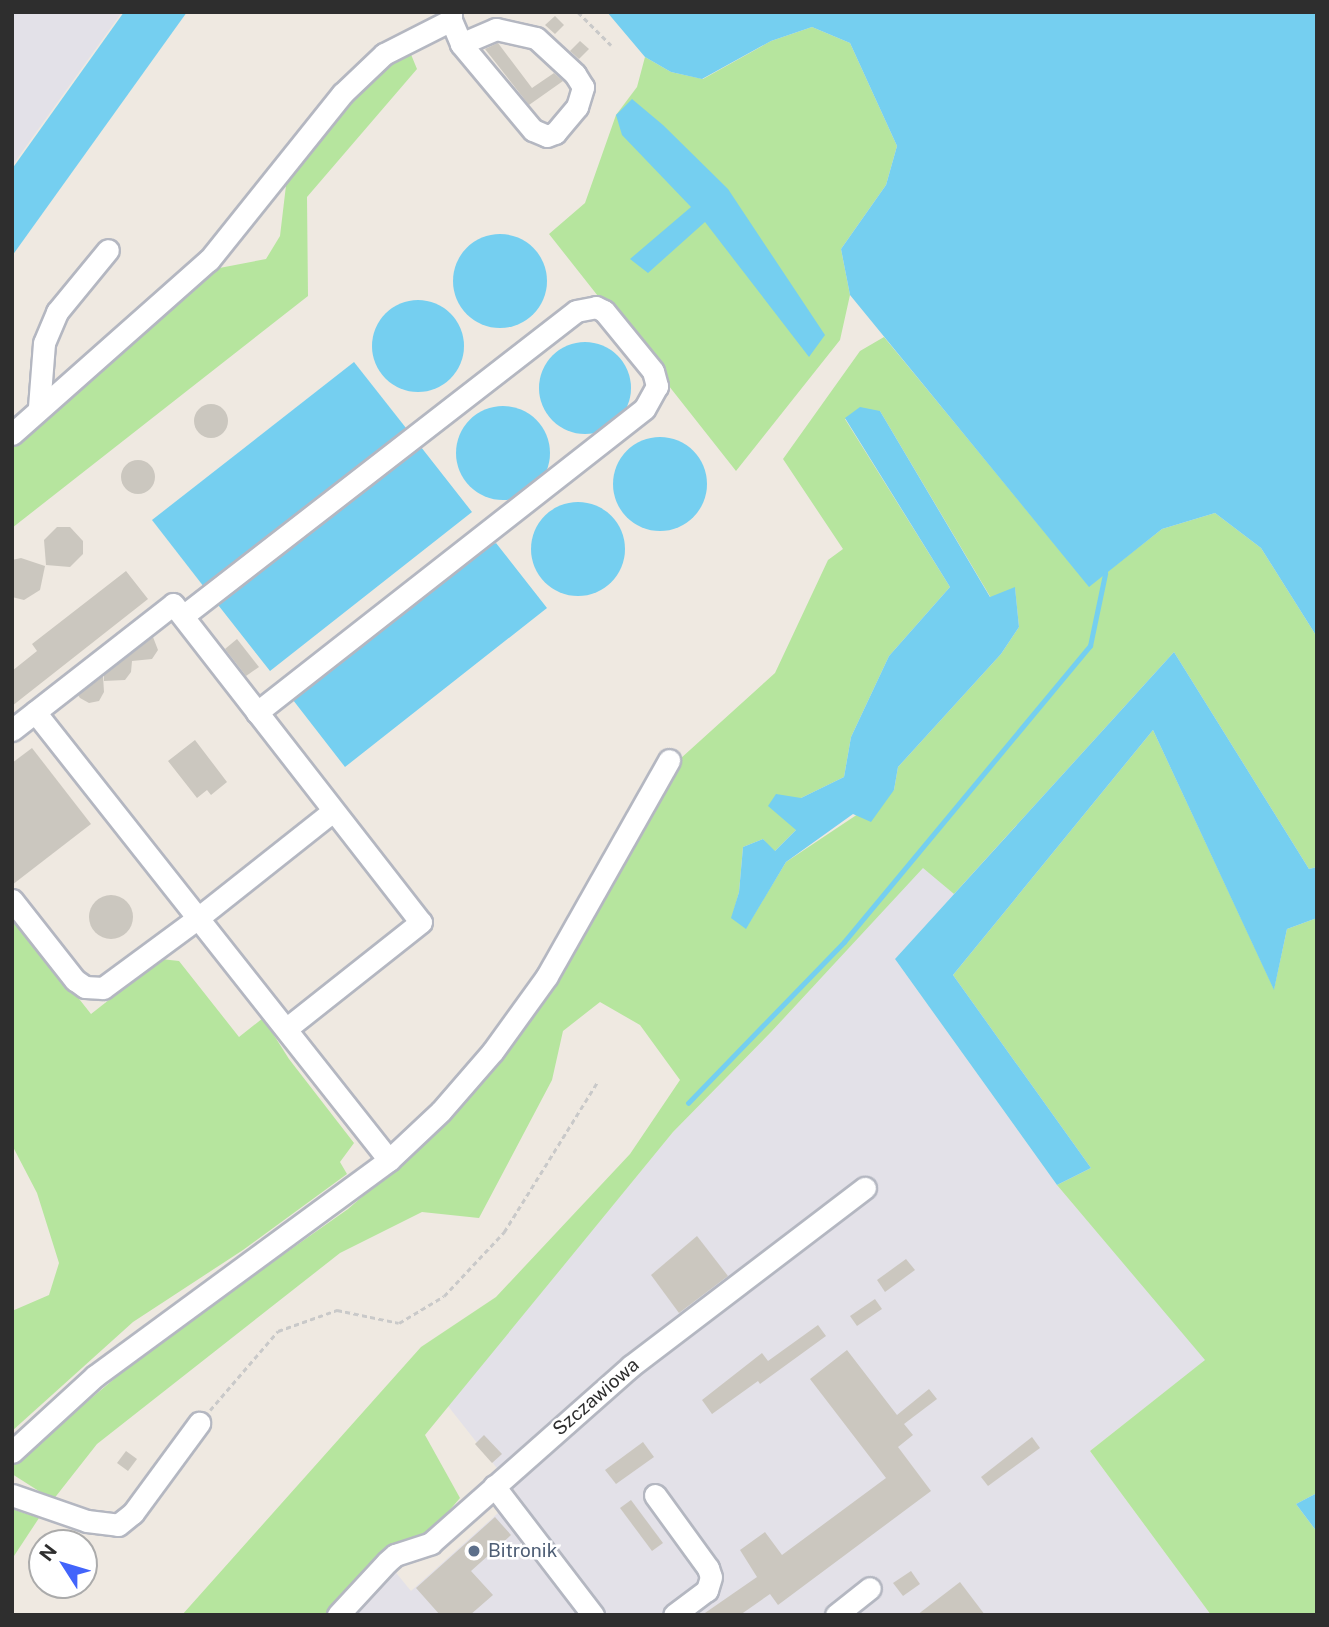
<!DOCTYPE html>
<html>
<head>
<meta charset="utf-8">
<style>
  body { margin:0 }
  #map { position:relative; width:1329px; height:1627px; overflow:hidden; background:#efe9e1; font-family:"Public Sans",sans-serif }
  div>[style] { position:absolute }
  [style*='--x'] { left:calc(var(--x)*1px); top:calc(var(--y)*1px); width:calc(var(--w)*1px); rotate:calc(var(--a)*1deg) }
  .industrial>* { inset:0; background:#e3e1e8 }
  .green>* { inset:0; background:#b6e59e }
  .water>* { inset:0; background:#75cff0 }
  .round { border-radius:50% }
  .stream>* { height:4.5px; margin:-2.25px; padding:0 2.25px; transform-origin:2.25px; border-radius:2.25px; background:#75cff0 }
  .building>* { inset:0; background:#cbc7bf }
  .path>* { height:2.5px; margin-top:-1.25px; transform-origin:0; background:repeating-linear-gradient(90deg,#c9c9c9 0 5px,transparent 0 8.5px) }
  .roads { filter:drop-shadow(2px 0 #b4b7c1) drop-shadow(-2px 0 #b4b7c1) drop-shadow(0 2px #b4b7c1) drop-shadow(0 -2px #b4b7c1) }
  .minor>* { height:21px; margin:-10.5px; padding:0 10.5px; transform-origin:10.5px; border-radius:10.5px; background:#fff }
  .dots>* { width:19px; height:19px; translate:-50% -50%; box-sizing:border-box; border:4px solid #fff; border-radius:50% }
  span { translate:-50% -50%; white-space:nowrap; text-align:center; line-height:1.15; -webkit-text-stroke:5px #fff; paint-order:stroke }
  .street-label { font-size:19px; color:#2e2e2e }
  .service-label { font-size:19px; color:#4e5e75 }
  .left { translate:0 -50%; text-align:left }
  .frame { position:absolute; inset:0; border:14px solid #2e2e2e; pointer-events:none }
  .north { position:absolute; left:28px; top:1529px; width:70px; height:70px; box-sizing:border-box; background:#fff; border:2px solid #ababab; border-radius:50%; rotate:307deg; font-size:19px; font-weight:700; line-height:28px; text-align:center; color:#2e2e2e }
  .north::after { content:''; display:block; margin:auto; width:24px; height:32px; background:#4264fb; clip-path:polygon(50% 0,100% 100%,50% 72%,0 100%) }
</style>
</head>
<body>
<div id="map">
  <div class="industrial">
    <i style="clip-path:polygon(12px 12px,122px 12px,12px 166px)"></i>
    <i style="clip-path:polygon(923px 867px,954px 894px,895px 959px,1057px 1185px,1206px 1360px,1090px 1451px,1211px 1615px,350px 1615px,393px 1569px,411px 1591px,518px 1495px,448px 1406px,673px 1132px,772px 1031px)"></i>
  </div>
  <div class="green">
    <i style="clip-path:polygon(812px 27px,850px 43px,897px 146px,886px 185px,841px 249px,850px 295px,840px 340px,736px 471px,549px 234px,585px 203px,616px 115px,637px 87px,645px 57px,671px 72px,703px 79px,771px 41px)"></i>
    <i style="clip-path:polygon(410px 52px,417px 69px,307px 197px,308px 296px,12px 528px,12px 446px,209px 270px,266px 259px,280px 236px,287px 177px,374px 70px)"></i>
    <i style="clip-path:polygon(evenodd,884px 337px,1089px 586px,1162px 529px,1215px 513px,1261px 548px,1317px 637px,1317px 867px,1309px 869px,1174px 652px,954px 894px,923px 868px,772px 1031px,673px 1132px,425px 1435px,460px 1498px,432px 1531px,395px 1546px,357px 1579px,324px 1615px,182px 1615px,421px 1347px,496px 1297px,630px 1154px,680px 1080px,640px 1025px,600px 1002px,563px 1031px,552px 1080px,479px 1218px,422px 1212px,340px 1253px,97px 1444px,53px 1500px,12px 1474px,12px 1465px,152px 1347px,348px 1209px,439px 1130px,522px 1029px,628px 854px,680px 759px,775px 673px,828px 560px,843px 549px,783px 459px,860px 351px,884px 337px,880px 411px,991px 598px,1015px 588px,1019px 627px,1001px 654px,898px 767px,894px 790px,786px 862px,746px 928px,732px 917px,739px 892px,743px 847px,763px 839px,774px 852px,796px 830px,801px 798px,844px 777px,851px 737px,889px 656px,950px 587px,845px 419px,880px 411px)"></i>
    <i style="clip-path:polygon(1153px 730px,1274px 989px,1287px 929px,1317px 918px,1317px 1493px,1296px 1504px,1317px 1532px,1317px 1615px,1211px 1615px,1090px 1451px,1205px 1360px,1057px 1185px,1091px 1168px,953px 975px)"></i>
    <i style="clip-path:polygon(12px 914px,91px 1014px,161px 959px,179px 961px,239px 1037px,263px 1018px,289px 1059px,354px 1143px,340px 1162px,347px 1174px,243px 1250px,133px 1322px,12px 1431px,12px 1311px,49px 1295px,59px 1263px,37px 1193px,12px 1145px)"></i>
    <i style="clip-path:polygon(12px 1509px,39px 1518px,12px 1559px)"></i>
  </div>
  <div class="water">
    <i style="clip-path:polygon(124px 12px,187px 12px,12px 256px,12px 169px)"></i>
    <i style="clip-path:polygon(607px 12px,1317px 12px,1317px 637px,1261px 548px,1215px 513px,1162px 529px,1089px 587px,850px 295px,841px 249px,886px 185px,897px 146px,850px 43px,812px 27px,771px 41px,702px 79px,671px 72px,645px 57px)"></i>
    <i style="clip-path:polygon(632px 99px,663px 125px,728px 189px,825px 335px,809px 357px,705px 222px,648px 273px,630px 259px,691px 207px,622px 135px,616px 115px)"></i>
    <i class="round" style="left:453px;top:234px;width:94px;height:94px"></i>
    <i class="round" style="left:372px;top:300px;width:92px;height:92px"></i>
    <i class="round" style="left:539px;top:342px;width:92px;height:92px"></i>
    <i style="clip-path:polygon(354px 362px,406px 428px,407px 433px,210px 587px,204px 587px,152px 520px)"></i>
    <i class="round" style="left:456px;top:406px;width:94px;height:94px"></i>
    <i style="clip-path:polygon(860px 407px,880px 411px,990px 597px,1015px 587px,1019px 627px,1001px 654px,898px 767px,894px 790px,871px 822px,853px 814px,786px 862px,746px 929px,731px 918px,739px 892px,743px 847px,763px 839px,775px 851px,796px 830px,768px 806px,776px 794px,801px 798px,844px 777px,851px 737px,889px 656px,950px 587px,845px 418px)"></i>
    <i class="round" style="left:613px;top:437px;width:94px;height:94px"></i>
    <i style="clip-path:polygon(415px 445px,418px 449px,421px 447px,472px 512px,270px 671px,215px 601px)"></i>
    <i class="round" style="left:531px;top:502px;width:94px;height:94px"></i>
    <i style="clip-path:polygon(490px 540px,494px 544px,496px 543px,547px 608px,345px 767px,293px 700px,294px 694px)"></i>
    <i style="clip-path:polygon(1174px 652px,1309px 869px,1317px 867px,1317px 918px,1287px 929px,1274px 990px,1153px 730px,953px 975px,1091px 1168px,1057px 1185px,895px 959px)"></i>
    <i style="clip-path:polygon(1317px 1493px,1317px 1532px,1296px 1504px)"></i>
  </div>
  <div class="stream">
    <i style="--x:688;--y:1103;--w:224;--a:-45.9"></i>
    <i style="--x:844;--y:942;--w:385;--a:-50.3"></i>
    <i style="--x:1090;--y:646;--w:74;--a:-78.2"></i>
  </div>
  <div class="building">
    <i style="clip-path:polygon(555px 16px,564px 25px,555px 34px,545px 25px)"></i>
    <i style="clip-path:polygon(580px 41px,589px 49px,579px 59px,570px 51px)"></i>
    <i style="clip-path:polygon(498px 43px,532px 88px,554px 73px,563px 81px,529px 105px,485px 49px)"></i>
    <i class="round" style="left:194px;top:404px;width:34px;height:34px"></i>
    <i class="round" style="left:121px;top:460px;width:34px;height:34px"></i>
    <i style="clip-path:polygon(57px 527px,70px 527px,83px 541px,83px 554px,70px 567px,46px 565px,44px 540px)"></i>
    <i style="clip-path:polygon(21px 558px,45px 566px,40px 590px,24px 600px,12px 597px,12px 560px)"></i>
    <i style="clip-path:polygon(126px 571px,148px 599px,12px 706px,12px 671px,37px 651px,32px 644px)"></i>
    <i style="clip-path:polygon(153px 637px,158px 650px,152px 659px,132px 661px,131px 672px,125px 680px,104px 681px,104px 675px)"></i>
    <i style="clip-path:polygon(237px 639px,259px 667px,246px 676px,225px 649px)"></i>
    <i style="clip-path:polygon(103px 676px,104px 692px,99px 701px,89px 703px,80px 698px,78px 695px)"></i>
    <i style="clip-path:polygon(195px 740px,227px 782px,211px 795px,207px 790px,197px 798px,168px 761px)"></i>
    <i style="clip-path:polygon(32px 748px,91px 824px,12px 885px,12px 763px)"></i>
    <i class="round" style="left:89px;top:895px;width:44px;height:44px"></i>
    <i style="clip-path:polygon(697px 1236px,728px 1276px,679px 1313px,651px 1275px)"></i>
    <i style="clip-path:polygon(906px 1259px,915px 1270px,885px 1292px,877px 1280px)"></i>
    <i style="clip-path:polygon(875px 1299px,882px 1309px,857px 1326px,850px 1316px)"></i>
    <i style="clip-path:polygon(818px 1325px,826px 1336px,760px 1384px,758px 1381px,712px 1414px,702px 1400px,762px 1353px,768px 1361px)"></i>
    <i style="clip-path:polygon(847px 1350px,897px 1415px,929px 1389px,937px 1399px,904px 1424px,913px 1435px,898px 1447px,931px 1491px,778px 1605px,770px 1594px,740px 1615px,702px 1615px,757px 1577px,740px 1550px,765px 1532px,782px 1555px,886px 1478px,810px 1379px)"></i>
    <i style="clip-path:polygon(484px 1435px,502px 1454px,492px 1463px,475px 1444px)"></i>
    <i style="clip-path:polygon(1032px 1437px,1040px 1448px,988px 1486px,981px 1477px)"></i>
    <i style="clip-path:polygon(643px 1442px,654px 1457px,616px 1484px,605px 1470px)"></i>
    <i style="clip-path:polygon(126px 1451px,137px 1459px,128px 1471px,117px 1463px)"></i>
    <i style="clip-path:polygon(631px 1500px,663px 1543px,652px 1551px,620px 1508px)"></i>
    <i style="clip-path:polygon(495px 1517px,511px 1535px,471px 1571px,493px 1595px,470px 1615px,440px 1615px,416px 1588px)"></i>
    <i style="clip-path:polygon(911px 1571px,920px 1584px,903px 1596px,893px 1583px)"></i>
    <i style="clip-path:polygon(960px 1582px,985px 1615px,917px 1615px)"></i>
  </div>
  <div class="path">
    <i style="--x:578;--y:12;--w:47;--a:45"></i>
    <i style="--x:210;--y:1410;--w:104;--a:-49.3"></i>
    <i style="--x:278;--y:1331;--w:63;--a:-19.6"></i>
    <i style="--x:337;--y:1310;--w:63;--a:11.8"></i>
    <i style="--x:399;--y:1323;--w:52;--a:-31"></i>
    <i style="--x:444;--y:1296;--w:88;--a:-46.8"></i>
    <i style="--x:504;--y:1232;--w:178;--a:-58.1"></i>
  </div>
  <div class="roads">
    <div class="minor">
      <i style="--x:451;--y:20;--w:26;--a:67"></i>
      <i style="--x:461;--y:44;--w:112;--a:50.1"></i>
      <i style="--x:533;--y:130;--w:15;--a:23"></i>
      <i style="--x:547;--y:136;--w:9;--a:-21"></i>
      <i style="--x:555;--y:133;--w:34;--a:-50"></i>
      <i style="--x:577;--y:107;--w:21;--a:-73"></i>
      <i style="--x:583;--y:87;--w:15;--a:-122"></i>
      <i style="--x:575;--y:74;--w:53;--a:-137.3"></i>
      <i style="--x:536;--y:38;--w:41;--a:-167.3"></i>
      <i style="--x:496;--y:29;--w:38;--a:157"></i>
      <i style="--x:39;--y:407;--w:64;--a:-85.5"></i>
      <i style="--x:44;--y:343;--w:34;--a:-67"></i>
      <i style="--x:57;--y:312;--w:80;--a:-50.6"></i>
      <i style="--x:12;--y:434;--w:263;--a:-41.5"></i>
      <i style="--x:209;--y:260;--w:213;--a:-51.3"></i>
      <i style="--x:342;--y:94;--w:58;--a:-43.6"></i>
      <i style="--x:384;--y:54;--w:75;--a:-26.9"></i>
      <i style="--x:451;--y:20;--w:8;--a:-90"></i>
      <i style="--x:183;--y:616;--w:497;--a:-37.8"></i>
      <i style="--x:576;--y:311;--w:20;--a:-11"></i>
      <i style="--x:596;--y:307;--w:9;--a:27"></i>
      <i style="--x:604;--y:311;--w:77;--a:50.8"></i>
      <i style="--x:653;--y:371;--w:16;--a:75"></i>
      <i style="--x:657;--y:386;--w:26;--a:119"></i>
      <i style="--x:644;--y:409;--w:492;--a:141.9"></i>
      <i style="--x:35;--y:712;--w:571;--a:51.68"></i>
      <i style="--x:12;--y:730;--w:204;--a:-38"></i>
      <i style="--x:173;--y:604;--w:403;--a:52.1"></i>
      <i style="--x:421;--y:922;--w:172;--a:141.6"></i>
      <i style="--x:12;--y:900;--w:102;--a:51.8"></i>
      <i style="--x:75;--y:980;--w:12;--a:35"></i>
      <i style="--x:85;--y:987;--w:18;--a:3"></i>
      <i style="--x:103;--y:988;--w:118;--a:-36.4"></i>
      <i style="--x:198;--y:918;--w:172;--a:-38.4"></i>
      <i style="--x:12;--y:1452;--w:113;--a:-42.5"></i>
      <i style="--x:95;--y:1376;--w:365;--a:-36.3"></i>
      <i style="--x:389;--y:1160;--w:71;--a:-43.3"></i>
      <i style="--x:441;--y:1111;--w:79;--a:-49.1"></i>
      <i style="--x:493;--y:1051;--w:92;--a:-54.2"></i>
      <i style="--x:547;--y:976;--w:248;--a:-60.5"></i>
      <i style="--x:494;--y:1486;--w:163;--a:52.5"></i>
      <i style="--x:12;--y:1495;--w:79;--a:19.1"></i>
      <i style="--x:87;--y:1521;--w:31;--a:7"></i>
      <i style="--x:118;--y:1525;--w:19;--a:-39"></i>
      <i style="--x:133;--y:1513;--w:112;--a:-53.7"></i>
      <i style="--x:655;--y:1495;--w:90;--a:54"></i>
      <i style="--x:708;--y:1568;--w:9;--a:72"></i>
      <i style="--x:711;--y:1577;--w:14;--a:107"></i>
      <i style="--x:707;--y:1590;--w:41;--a:142.9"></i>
      <i style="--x:338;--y:1615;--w:72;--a:-47.2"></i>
      <i style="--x:387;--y:1562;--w:11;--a:-41"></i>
      <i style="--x:395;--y:1555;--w:38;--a:-18"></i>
      <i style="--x:431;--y:1543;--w:267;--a:-41.5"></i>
      <i style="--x:631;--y:1366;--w:294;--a:-37.3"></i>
      <i style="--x:836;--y:1615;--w:43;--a:-38.5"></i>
    </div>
  </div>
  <div class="dots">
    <i style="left:474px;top:1551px;background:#5c6f8a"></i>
  </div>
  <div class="street-label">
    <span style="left:596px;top:1397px;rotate:-41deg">Szczawiowa</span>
  </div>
  <div class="service-label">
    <span class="left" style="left:488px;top:1551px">Bitronik</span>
  </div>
  <div class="frame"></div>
  <div class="north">N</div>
</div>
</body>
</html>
